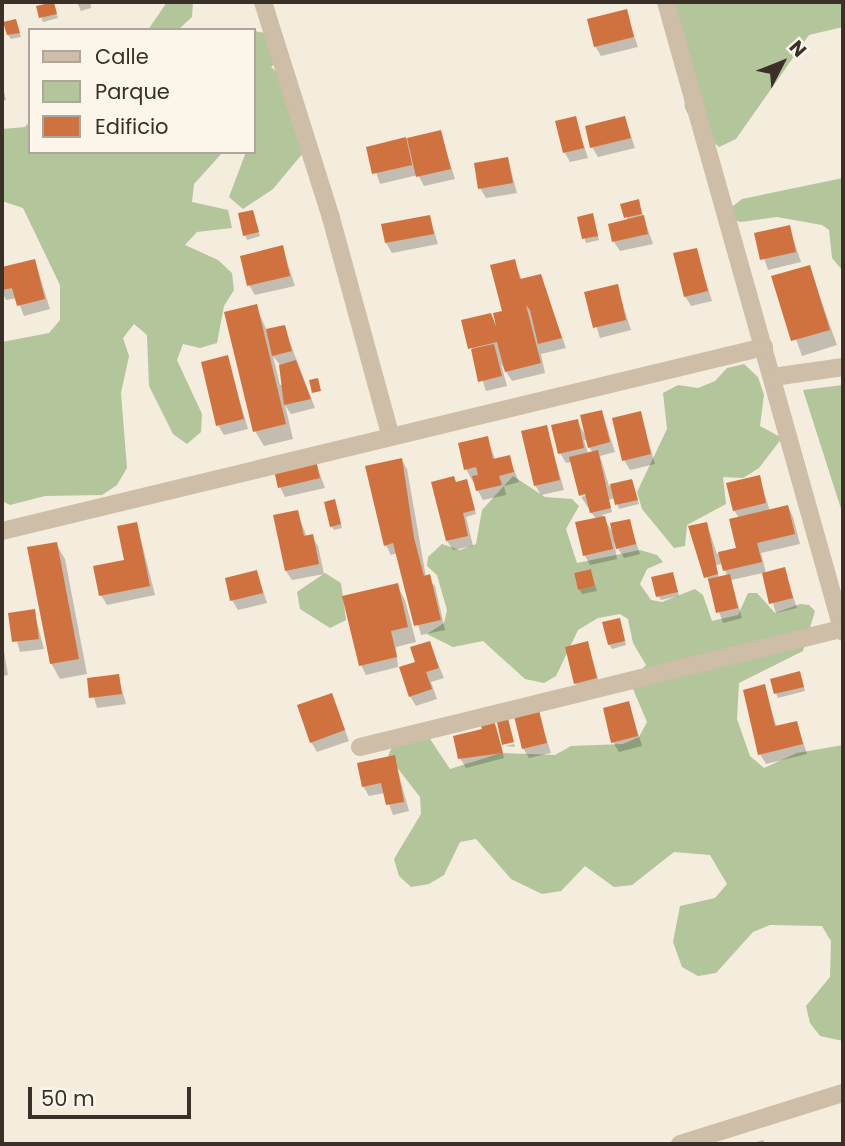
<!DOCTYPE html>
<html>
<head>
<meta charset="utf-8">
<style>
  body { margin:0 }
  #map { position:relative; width:845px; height:1146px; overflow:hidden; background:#f4ecdd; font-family:Poppins,sans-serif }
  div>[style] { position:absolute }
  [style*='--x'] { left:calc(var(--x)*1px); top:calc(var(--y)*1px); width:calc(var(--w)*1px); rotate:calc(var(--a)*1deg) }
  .green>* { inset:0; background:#b2c59b }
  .shadow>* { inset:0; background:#0003 }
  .building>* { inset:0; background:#d0723f }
  .minor>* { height:18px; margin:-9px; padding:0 9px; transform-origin:9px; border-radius:9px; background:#cebda7 }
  span { translate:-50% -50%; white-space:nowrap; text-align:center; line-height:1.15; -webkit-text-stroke:5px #fbf5ea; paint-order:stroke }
  .frame { position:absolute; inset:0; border:4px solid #3a3028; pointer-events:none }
  .legend { position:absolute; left:28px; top:28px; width:228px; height:126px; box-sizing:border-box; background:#fbf5ea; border:2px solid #aea69c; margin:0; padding:9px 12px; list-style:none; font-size:21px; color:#3a3028 }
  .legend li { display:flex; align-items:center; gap:14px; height:35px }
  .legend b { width:35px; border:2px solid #aea69c }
  .north { position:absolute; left:747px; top:28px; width:70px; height:70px; -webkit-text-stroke:5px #fbf5ea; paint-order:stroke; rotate:48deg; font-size:19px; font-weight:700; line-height:28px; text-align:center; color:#3a3028 }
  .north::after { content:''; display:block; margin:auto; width:24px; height:32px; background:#3a3028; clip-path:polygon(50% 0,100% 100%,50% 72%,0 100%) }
  .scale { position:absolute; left:28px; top:1087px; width:163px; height:32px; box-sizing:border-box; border:4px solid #3a3028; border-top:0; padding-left:9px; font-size:21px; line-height:24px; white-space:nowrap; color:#3a3028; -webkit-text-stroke:5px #fbf5ea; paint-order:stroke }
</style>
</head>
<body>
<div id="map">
  <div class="green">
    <i style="clip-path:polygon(167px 2px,193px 2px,192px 17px,178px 30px,148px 30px)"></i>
    <i style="clip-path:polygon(659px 2px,843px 2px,843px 27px,809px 35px,736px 139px,719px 147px,693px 124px,685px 108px,682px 68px)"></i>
    <i style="clip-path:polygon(254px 31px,265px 33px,278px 62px,271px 67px,288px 82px,308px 147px,273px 189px,243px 209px,229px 197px,246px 152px,254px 152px)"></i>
    <i style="clip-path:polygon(30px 121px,30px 152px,223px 152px,194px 184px,192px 202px,228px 210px,232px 228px,197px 232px,185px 245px,218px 260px,232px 273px,234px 290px,224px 306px,217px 343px,200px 348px,183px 344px,177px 360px,202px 414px,201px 432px,187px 444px,173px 434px,149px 386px,147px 335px,134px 324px,123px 338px,129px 356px,121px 393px,127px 468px,117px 485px,102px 495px,45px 496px,10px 505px,2px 501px,2px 342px,49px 333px,60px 320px,60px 285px,23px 208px,2px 201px,2px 129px,25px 127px)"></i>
    <i style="clip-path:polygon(843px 178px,843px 271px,832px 258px,829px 230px,822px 225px,777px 217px,741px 222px,731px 219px,728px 210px,742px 199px)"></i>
    <i style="clip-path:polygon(744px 364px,758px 377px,764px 395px,760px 426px,782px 438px,759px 468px,743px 478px,723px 477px,726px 504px,687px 525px,685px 546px,674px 548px,642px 509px,637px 492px,667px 429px,663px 393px,678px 385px,698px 388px,715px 381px,727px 368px)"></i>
    <i style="clip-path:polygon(843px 385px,843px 515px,803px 390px)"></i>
    <i style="clip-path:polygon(evenodd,513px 476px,545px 497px,572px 499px,579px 506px,566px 529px,577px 563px,640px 550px,657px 555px,663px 562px,647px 569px,640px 584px,651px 600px,662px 602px,695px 589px,703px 595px,712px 621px,738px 615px,748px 593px,757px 593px,775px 613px,800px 604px,809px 605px,815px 611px,803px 651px,739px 683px,737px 719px,750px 756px,764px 768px,797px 753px,843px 745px,843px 1041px,820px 1036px,810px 1023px,806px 1006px,830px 977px,831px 941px,822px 926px,770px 925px,753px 932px,716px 973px,698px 976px,682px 967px,673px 942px,680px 906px,715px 898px,727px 884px,710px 855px,674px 852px,632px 885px,614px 887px,585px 866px,561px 891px,542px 894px,511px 879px,476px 839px,460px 842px,444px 875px,429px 884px,411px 887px,399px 876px,394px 859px,421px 814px,420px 797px,388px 756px,395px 740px,430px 739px,450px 769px,501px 753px,555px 755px,571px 746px,623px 744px,639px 737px,647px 722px,630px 682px,646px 665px,633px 643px,628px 619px,620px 614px,598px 618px,578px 630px,556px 676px,544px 683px,525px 679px,483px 641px,453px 647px,427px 634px,444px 623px,447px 610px,437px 575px,427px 566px,428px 557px,442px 544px,460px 550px,476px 544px,482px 510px,513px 476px,591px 569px,595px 586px,578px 590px,574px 573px,591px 569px)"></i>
    <i style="clip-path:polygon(325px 573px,341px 583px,346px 620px,330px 628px,300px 609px,297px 592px)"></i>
  </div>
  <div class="shadow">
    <i style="clip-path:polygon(77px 2px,90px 2px,91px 8px,81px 11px)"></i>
    <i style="clip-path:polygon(53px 4px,58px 18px,43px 22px,38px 7px)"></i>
    <i style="clip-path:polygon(626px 11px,638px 47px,601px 56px,595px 46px)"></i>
    <i style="clip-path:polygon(15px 21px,21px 37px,11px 39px,8px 35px)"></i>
    <i style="clip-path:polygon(2px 83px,6px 100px,2px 101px)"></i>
    <i style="clip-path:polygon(575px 118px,588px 158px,570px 162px,565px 153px)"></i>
    <i style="clip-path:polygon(625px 118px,635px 148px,598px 157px,592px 147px)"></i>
    <i style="clip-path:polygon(440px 132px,455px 179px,424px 186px,418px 175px,380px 184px,368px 148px)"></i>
    <i style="clip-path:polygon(508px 159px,517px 193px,486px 198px,480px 188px)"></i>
    <i style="clip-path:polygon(638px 201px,653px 244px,620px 251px,614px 242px,628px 221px,623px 205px)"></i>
    <i style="clip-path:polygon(253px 212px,260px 236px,247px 240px,245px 235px)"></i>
    <i style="clip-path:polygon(592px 215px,599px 240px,586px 243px,579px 219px)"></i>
    <i style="clip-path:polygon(430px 217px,438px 244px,392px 253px,386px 243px)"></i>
    <i style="clip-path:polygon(789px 227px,801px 262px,768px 270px,756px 234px)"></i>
    <i style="clip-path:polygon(282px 247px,295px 286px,255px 295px,249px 285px)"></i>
    <i style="clip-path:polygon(696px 250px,712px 301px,691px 306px,685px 296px)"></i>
    <i style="clip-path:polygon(35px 261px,50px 309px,24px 316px,17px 298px,6px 300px,2px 292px,2px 269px)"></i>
    <i style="clip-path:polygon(514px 261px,522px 280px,540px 276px,566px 348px,541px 354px,545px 373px,512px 381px,501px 364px,507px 386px,486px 391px,463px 321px,498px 329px)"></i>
    <i style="clip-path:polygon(809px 267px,837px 345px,802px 356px,774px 277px)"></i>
    <i style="clip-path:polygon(617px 286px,631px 330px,600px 338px,586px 294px)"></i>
    <i style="clip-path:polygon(evenodd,256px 306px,267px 331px,284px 327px,315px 408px,291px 414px,285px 405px,293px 439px,264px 446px,255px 431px,256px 306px,273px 356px,280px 365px,285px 384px,280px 385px,273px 356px)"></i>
    <i style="clip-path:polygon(227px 357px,248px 429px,224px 435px,218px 425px)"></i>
    <i style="clip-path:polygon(evenodd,602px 412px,615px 452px,600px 456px,609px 486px,632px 481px,639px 504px,619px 509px,615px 498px,609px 500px,612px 512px,602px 515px,613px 533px,629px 521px,640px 554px,624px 558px,614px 542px,617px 559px,590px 565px,585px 556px,596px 519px,581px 497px,587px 495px,572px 462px,566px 463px,560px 453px,577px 421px,587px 438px,602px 412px,584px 440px,585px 440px,593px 453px,588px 454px,584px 440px)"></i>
    <i style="clip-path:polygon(640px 413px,655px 464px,630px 470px,624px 460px)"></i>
    <i style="clip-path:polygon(546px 427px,564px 490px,541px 495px,535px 485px)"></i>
    <i style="clip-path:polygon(487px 438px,496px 461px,509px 457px,519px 482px,504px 486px,506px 495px,483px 500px,466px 469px)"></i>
    <i style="clip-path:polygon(314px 458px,325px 488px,285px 497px,280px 487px)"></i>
    <i style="clip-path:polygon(401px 459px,407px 469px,426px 577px,435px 586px,445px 630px,421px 635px,398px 553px,391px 555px,386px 545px)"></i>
    <i style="clip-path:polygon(evenodd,759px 477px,770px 511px,788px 507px,793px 517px,800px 544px,761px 553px,766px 573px,784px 569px,797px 608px,776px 613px,763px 573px,731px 580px,742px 618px,723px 623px,690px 528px,707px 524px,717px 554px,738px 549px,739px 518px,734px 510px,759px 477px,723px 564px,727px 576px,719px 578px,716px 565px,723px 564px)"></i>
    <i style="clip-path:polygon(466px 481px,476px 514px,466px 517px,473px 546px,453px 550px,447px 541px,456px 483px)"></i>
    <i style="clip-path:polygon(336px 506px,342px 528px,334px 530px,331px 526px)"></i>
    <i style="clip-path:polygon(297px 512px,307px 537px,312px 536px,318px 546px,324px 574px,292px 580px,286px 571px)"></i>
    <i style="clip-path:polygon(137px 524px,155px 595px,107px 605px,101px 595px,127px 561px)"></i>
    <i style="clip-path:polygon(56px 544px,65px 559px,87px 674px,60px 679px,51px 663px)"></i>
    <i style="clip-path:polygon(590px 571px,597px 591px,582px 594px,580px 590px)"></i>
    <i style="clip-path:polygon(257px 572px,267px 603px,238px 610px,232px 600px)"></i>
    <i style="clip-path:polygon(674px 578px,679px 596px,661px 600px,658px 596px)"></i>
    <i style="clip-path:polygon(397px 585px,405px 600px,416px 642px,396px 647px,398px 667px,366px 675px,361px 665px)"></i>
    <i style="clip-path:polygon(34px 611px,44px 649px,20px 652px,10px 614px)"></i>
    <i style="clip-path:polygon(621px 624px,626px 645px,612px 649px,609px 644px)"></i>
    <i style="clip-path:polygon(2px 640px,8px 675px,2px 676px)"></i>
    <i style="clip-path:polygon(429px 643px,444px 678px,431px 682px,437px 699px,416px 706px,410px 696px,417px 663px)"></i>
    <i style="clip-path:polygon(587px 643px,601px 688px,582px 693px,576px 683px)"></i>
    <i style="clip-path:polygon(799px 673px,805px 691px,778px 698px,776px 694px)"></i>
    <i style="clip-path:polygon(118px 676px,126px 704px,97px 708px,89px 680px)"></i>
    <i style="clip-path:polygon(764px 686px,777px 728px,797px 723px,807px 754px,766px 764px,760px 754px)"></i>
    <i style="clip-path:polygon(332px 695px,349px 741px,317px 752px,311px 742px)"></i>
    <i style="clip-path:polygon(629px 703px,642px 746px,619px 752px,613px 742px)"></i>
    <i style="clip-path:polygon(537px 708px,551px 753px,529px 758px,523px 748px)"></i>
    <i style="clip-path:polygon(496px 726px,504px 758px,466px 768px,460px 758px)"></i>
    <i style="clip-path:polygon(514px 744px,515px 747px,505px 746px)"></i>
    <i style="clip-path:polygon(394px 757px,409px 811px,393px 815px,385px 793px,369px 796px,363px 786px)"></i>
    <i style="clip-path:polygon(763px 1140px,765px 1144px,749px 1144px)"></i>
  </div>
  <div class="building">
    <i style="clip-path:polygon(54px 2px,57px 14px,39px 18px,36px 6px)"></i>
    <i style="clip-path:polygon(627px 9px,634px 37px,594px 47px,587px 19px)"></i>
    <i style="clip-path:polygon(16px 19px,20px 33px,7px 35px,3px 22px)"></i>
    <i style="clip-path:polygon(576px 116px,584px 148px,563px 153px,555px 121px)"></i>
    <i style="clip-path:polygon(625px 116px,631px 138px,590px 148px,585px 126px)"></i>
    <i style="clip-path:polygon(441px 130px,451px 169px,416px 177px,407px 138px)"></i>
    <i style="clip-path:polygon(406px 137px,412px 165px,372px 174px,366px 147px)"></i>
    <i style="clip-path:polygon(508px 157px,513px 183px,478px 189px,474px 163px)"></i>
    <i style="clip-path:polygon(639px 199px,642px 214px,624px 218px,620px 204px)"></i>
    <i style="clip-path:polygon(253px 210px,259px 232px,243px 236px,238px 213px)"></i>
    <i style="clip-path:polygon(593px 213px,598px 236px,582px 239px,577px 217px)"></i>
    <i style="clip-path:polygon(430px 215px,434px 234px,385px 243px,381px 224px)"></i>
    <i style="clip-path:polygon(644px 215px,648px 234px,612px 242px,608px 224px)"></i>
    <i style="clip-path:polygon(790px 225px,796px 252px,760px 260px,754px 233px)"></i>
    <i style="clip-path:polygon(283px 245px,290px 276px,247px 286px,240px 256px)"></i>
    <i style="clip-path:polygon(697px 248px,708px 291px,684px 297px,673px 253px)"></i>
    <i style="clip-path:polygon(35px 259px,45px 299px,17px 306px,12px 288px,2px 290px,2px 267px)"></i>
    <i style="clip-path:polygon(515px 259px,520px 279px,541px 274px,562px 338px,538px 344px,530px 310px,526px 305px,541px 363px,505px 372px,497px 342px,468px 349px,461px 320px,491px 313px,496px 326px,493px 313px,502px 311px,490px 265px)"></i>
    <i style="clip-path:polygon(810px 265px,830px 330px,791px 341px,771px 276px)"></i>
    <i style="clip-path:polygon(618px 284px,626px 320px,593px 328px,584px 292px)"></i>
    <i style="clip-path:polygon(257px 304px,286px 424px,253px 432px,224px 312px)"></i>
    <i style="clip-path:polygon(285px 325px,292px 351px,272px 356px,266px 329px)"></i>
    <i style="clip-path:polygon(494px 344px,502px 376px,478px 382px,471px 349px)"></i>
    <i style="clip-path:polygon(228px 355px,244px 419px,216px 426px,201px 362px)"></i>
    <i style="clip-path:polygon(296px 360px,311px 399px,284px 405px,279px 365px)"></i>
    <i style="clip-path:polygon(318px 378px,321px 391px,312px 393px,309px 380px)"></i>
    <i style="clip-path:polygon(602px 410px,610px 442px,588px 448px,580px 415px)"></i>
    <i style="clip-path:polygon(641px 411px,651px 454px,622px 461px,612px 418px)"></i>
    <i style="clip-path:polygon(578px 419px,584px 448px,558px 454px,551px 425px)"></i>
    <i style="clip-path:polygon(547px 425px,560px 480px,534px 486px,521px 431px)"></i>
    <i style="clip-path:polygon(488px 436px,493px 459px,510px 455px,514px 472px,499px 476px,502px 485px,476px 491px,472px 476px,478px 475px,476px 467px,464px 470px,458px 443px)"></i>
    <i style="clip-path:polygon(598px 450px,611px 508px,590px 513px,585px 494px,579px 496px,569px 457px)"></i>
    <i style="clip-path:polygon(315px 456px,320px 478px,278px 488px,273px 466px)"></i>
    <i style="clip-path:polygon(402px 458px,414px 538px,424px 576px,430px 574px,441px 620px,414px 626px,393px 543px,384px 546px,365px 466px)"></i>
    <i style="clip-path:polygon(760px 475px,766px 503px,733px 511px,726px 483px)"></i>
    <i style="clip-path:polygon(454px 476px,456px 482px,467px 479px,475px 510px,463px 513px,468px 536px,446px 541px,431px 482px)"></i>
    <i style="clip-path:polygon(632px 479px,638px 500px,615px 505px,610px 484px)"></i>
    <i style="clip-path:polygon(335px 499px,341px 524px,330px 527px,324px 502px)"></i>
    <i style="clip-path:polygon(788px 505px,795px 534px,757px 543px,762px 562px,723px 571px,718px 552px,736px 548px,729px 519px)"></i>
    <i style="clip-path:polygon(298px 510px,304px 536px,313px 534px,319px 564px,285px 571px,273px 515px)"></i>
    <i style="clip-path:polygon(605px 516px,613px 549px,583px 556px,575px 522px)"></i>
    <i style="clip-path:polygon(630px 519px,636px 544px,616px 549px,610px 523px)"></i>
    <i style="clip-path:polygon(137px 522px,150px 586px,99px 596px,93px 566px,124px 560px,117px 526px)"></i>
    <i style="clip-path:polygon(707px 522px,718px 574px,704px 578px,688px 526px)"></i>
    <i style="clip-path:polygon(57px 542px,79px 659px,50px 664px,27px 547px)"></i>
    <i style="clip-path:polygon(785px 567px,793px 598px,769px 604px,762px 573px)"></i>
    <i style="clip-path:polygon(591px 569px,595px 586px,578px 590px,574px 573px)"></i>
    <i style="clip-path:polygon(257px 570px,263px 593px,230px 601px,225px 578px)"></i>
    <i style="clip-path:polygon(673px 572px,678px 592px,656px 597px,651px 577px)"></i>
    <i style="clip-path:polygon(730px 574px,738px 608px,716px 613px,708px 579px)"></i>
    <i style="clip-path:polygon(398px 583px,408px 627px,391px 631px,397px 657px,359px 666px,342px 596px)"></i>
    <i style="clip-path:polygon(35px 609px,39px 639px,12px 642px,8px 613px)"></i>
    <i style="clip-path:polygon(620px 618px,625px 641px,608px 645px,602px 622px)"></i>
    <i style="clip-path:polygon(430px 641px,439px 668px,426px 672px,432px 689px,409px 697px,399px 667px,415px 662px,410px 647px)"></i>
    <i style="clip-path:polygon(588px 641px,597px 678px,574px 684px,565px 647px)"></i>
    <i style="clip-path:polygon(800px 671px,804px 687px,774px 694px,770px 679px)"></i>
    <i style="clip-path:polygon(119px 674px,122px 694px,89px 698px,87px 678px)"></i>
    <i style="clip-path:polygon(765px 684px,775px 726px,797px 721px,803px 744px,758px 755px,743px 690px)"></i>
    <i style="clip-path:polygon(332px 693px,345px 730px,310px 743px,297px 705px)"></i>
    <i style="clip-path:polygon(629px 701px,638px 736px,611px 743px,603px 708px)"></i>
    <i style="clip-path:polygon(538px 706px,547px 743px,522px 749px,513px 712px)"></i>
    <i style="clip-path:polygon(507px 715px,514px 742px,502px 745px,496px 718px)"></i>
    <i style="clip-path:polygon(494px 720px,503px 753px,458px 759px,453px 736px,482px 729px,480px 723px)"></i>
    <i style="clip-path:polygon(395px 755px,404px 802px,386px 805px,381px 783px,362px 787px,357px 763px)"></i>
  </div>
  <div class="minor">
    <i style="--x:263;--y:2;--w:226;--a:72.5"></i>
    <i style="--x:331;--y:218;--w:224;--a:74.7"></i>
    <i style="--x:666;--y:2;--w:654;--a:74.31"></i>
    <i style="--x:773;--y:377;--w:71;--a:-8.1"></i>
    <i style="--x:2;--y:531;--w:784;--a:-13.58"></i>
    <i style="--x:360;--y:747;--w:496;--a:-13.8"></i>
    <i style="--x:680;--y:1144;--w:171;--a:-17.4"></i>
  </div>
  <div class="frame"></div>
  <ul class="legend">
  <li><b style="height:9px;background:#cebda7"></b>Calle</li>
  <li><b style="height:19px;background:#b2c59b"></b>Parque</li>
  <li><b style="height:19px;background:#d0723f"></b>Edificio</li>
  </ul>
  <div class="north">N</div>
  <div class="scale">50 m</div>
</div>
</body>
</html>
